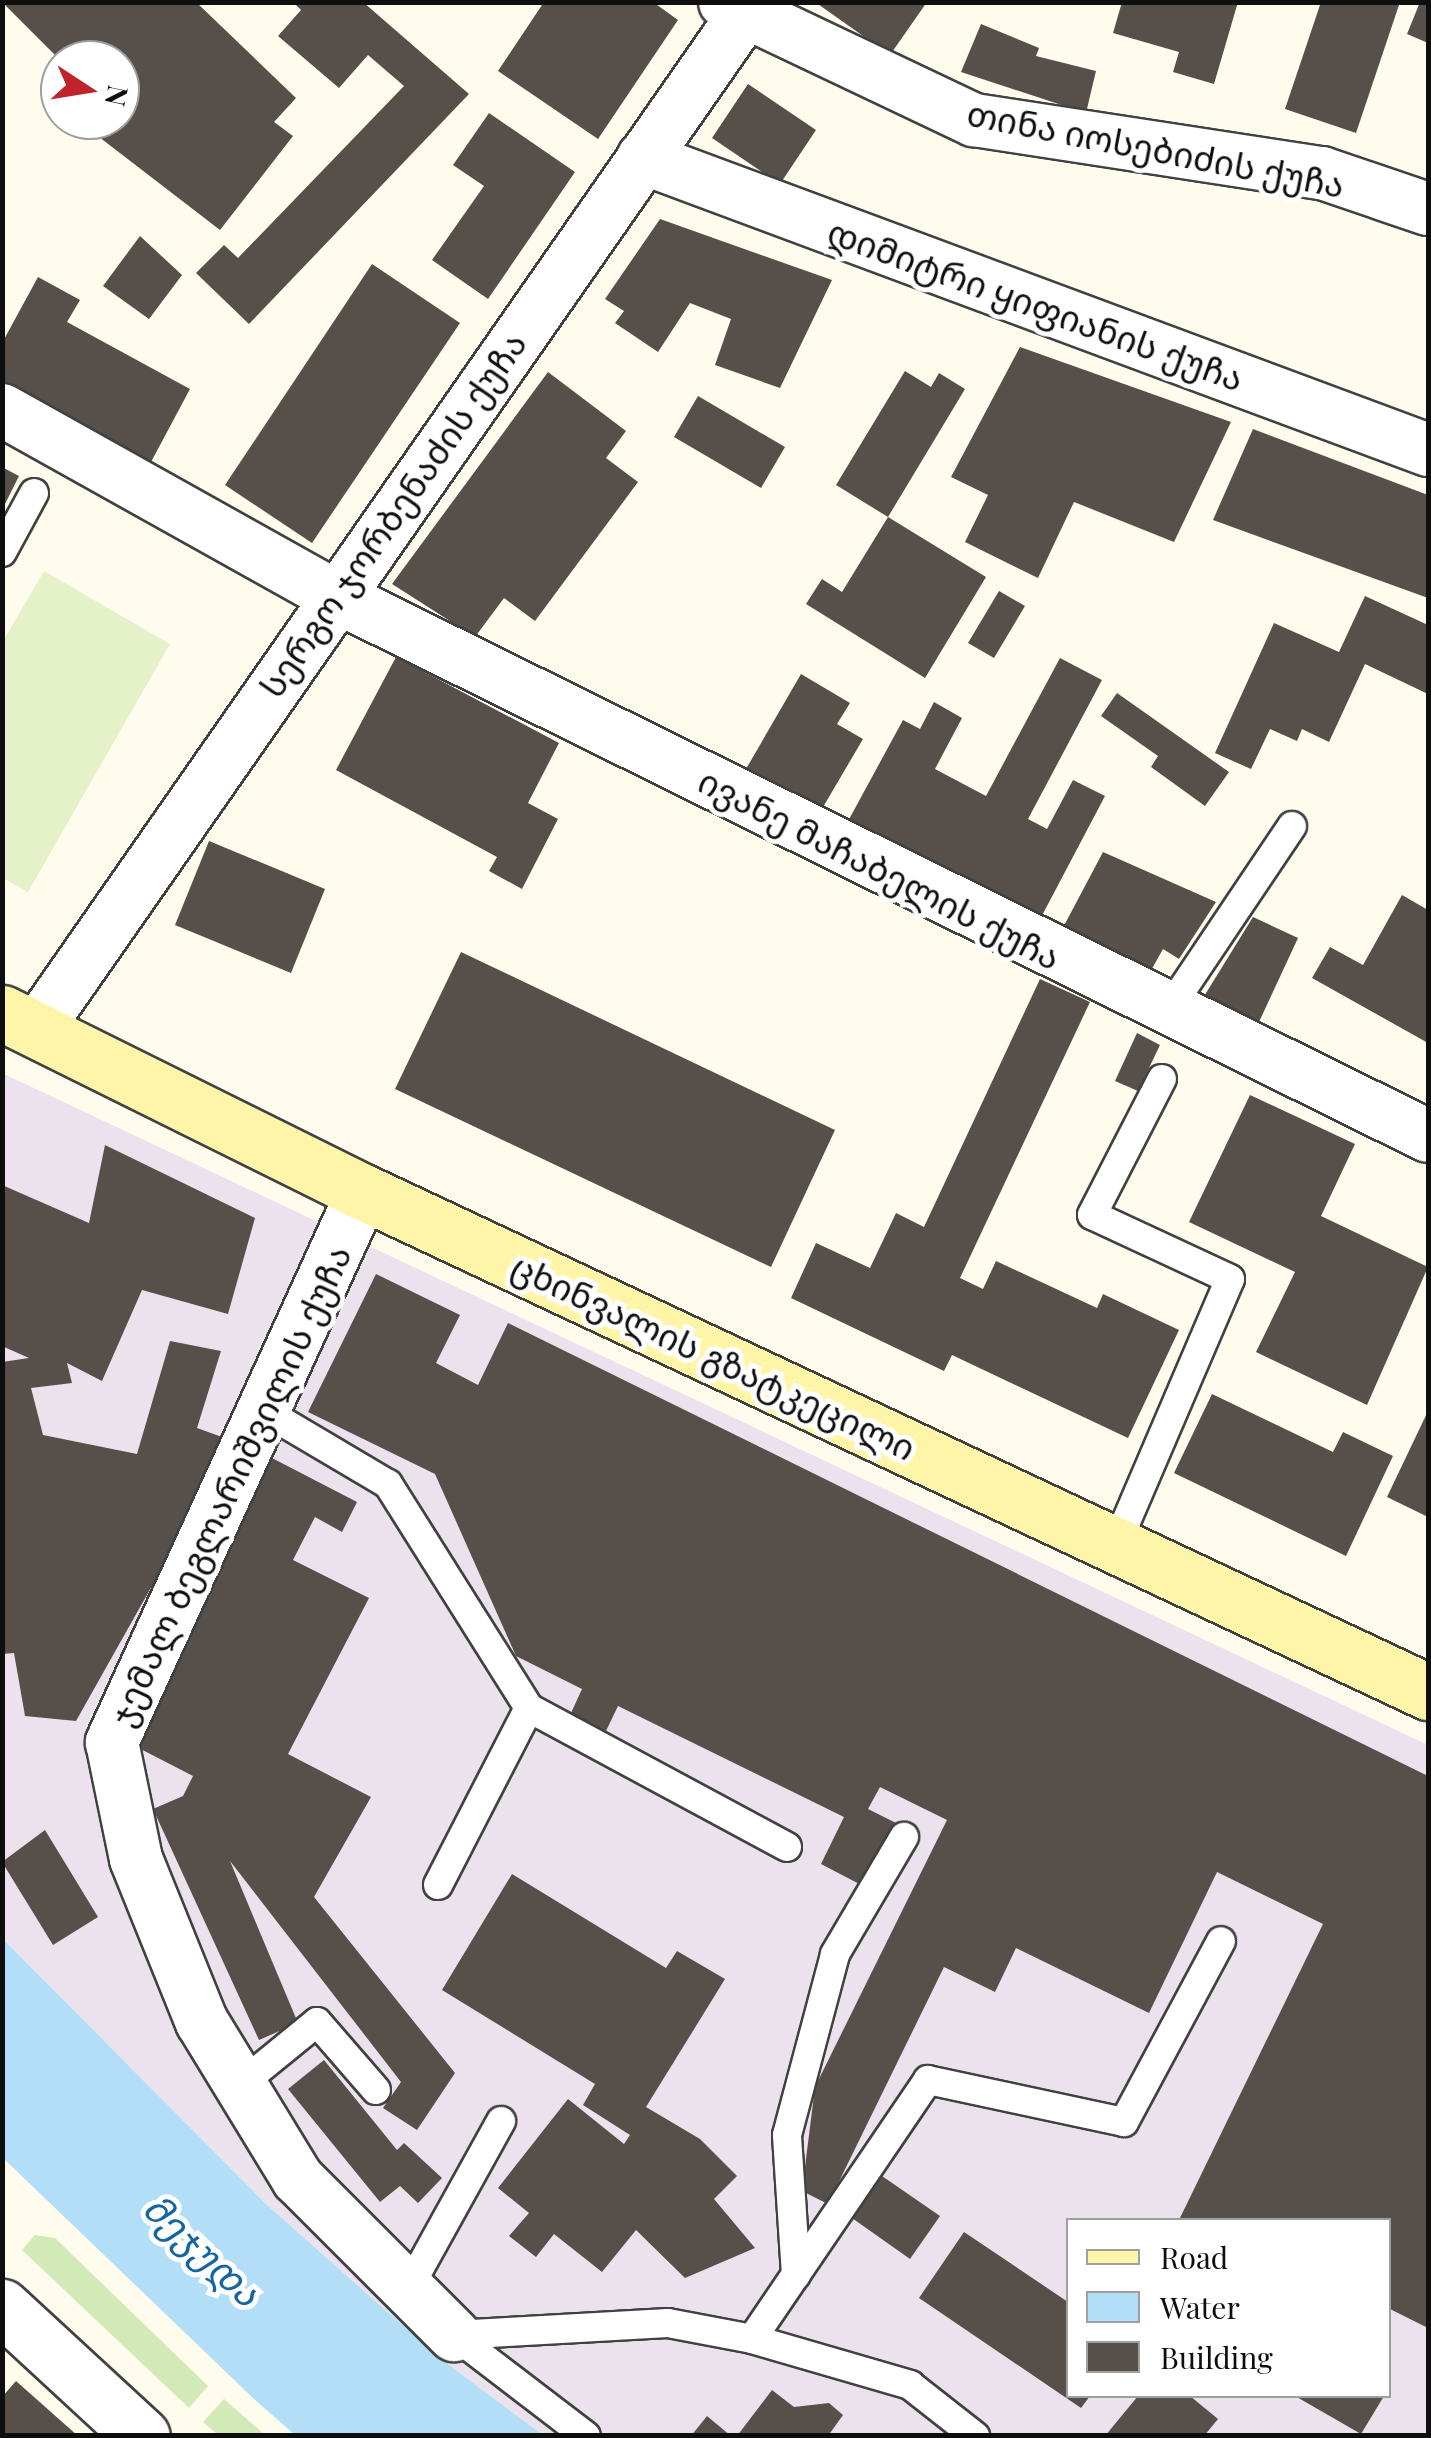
<!DOCTYPE html>
<html>
<head>
<meta charset="utf-8">
<style>
  body { margin:0 }
  #map { position:relative; width:1431px; height:2438px; overflow:hidden; background:#fffcee; font-family:"Playfair Display","Noto Sans Georgian",serif }
  div>[style] { position:absolute }
  [style*='--x'] { left:calc(var(--x)*1px); top:calc(var(--y)*1px); width:calc(var(--w)*1px); rotate:calc(var(--a)*1deg) }
  .industrial>* { inset:0; background:#ebe2ed }
  .green>* { inset:0; background:#d2eab7 }
  .pitch>* { inset:0; background:#e4f1c9 }
  .water>* { inset:0; background:#b2def7 }
  .building>* { inset:0; background:#574f4a }
  .roads { filter:drop-shadow(2px 0 #414141) drop-shadow(-2px 0 #414141) drop-shadow(0 2px #414141) drop-shadow(0 -2px #414141) }
  .service>* { height:28px; margin:-14px; padding:0 14px; transform-origin:14px; border-radius:14px; background:#fff }
  .minor>* { height:52px; margin:-26px; padding:0 26px; transform-origin:26px; border-radius:26px; background:#fff }
  .tertiary>* { height:55px; margin:-27.5px; padding:0 27.5px; transform-origin:27.5px; border-radius:27.5px; background:#fff }
  .secondary>* { height:55px; margin:-27.5px; padding:0 27.5px; transform-origin:27.5px; border-radius:27.5px; background:#fff5a9 }
  span { translate:-50% -50%; white-space:nowrap; text-align:center; line-height:1.15; -webkit-text-stroke:10px #fff; paint-order:stroke }
  .street-label { font-size:35px; color:#0e0e0e }
  .water-label { font-size:38px; color:#1465a2; font-style:italic }
  .frame { position:absolute; inset:0; border:5px solid #0e0e0e; pointer-events:none }
  .legend { position:absolute; left:1066px; top:2218px; width:325px; height:180px; box-sizing:border-box; background:#fff; border:2px solid #9f9f9f; margin:0; padding:12px 18px; list-style:none; font-size:30px; color:#0e0e0e }
  .legend li { display:flex; align-items:center; gap:20px; height:50px }
  .legend b { width:50px; border:2px solid #9f9f9f }
  .north { position:absolute; left:40px; top:40px; width:100px; height:100px; box-sizing:border-box; background:#fff; border:2px solid #9f9f9f; border-radius:50%; rotate:102deg; font-size:28px; font-weight:700; line-height:40px; text-align:center; color:#0e0e0e }
  .north::after { content:''; display:block; margin:auto; width:35px; height:45px; background:#c0232c; clip-path:polygon(50% 0,100% 100%,50% 72%,0 100%) }
</style>
</head>
<body>
<div id="map">
  <div class="industrial">
    <i style="clip-path:polygon(evenodd,2px 1073px,1428px 1745px,1428px 2435px,543px 2435px,437px 2356px,266px 2204px,3px 1939px,2px 1073px,1068px 2220px,1388px 2220px,1388px 2396px,1068px 2396px,1068px 2220px)"></i>
  </div>
  <div class="green">
    <i style="clip-path:polygon(35px 2235px,55px 2238px,208px 2386px,189px 2408px,22px 2250px)"></i>
    <i style="clip-path:polygon(224px 2399px,265px 2435px,218px 2435px,203px 2422px)"></i>
  </div>
  <div class="pitch">
    <i style="clip-path:polygon(44px 571px,170px 644px,28px 892px,3px 878px,2px 643px)"></i>
  </div>
  <div class="water">
    <i style="clip-path:polygon(3px 1939px,266px 2204px,437px 2356px,543px 2435px,295px 2435px,254px 2399px,3px 2158px)"></i>
  </div>
  <div class="building">
    <i style="clip-path:polygon(2px 2px,196px 2px,296px 98px,274px 122px,293px 136px,220px 230px,77px 120px,120px 120px,120px 60px,60px 60px)"></i>
    <i style="clip-path:polygon(293px 2px,363px 2px,469px 94px,249px 324px,196px 273px,224px 245px,238px 258px,404px 86px,368px 55px,339px 88px,278px 36px,301px 10px)"></i>
    <i style="clip-path:polygon(544px 2px,653px 2px,678px 20px,598px 139px,498px 71px)"></i>
    <i style="clip-path:polygon(815px 2px,927px 2px,890px 55px)"></i>
    <i style="clip-path:polygon(1122px 2px,1238px 2px,1214px 84px,1173px 72px,1179px 52px,1113px 33px)"></i>
    <i style="clip-path:polygon(1321px 2px,1400px 2px,1356px 133px,1285px 109px)"></i>
    <i style="clip-path:polygon(1420px 2px,1428px 2px,1428px 43px,1407px 34px)"></i>
    <i style="clip-path:polygon(981px 24px,1039px 48px,1036px 56px,1096px 71px,1086px 113px,961px 72px)"></i>
    <i style="clip-path:polygon(748px 84px,816px 130px,780px 184px,712px 138px)"></i>
    <i style="clip-path:polygon(489px 113px,575px 172px,488px 299px,432px 260px,484px 186px,453px 165px)"></i>
    <i style="clip-path:polygon(660px 219px,832px 280px,780px 388px,715px 365px,731px 319px,690px 303px,658px 352px,615px 323px,624px 311px,605px 299px)"></i>
    <i style="clip-path:polygon(140px 236px,182px 275px,149px 319px,103px 286px)"></i>
    <i style="clip-path:polygon(372px 264px,460px 323px,312px 543px,225px 485px)"></i>
    <i style="clip-path:polygon(38px 277px,80px 300px,67px 322px,190px 389px,151px 462px,2px 381px,2px 343px)"></i>
    <i style="clip-path:polygon(1020px 347px,1231px 422px,1174px 542px,1074px 502px,1038px 578px,965px 542px,988px 495px,951px 477px)"></i>
    <i style="clip-path:polygon(905px 371px,931px 387px,939px 373px,965px 389px,888px 517px,836px 485px)"></i>
    <i style="clip-path:polygon(548px 372px,626px 431px,606px 458px,638px 482px,535px 621px,504px 598px,475px 637px,392px 584px)"></i>
    <i style="clip-path:polygon(698px 396px,785px 447px,761px 488px,674px 437px)"></i>
    <i style="clip-path:polygon(1253px 429px,1428px 495px,1428px 598px,1213px 520px)"></i>
    <i style="clip-path:polygon(2px 467px,19px 476px,2px 510px)"></i>
    <i style="clip-path:polygon(888px 517px,986px 577px,925px 678px,806px 604px,822px 579px,842px 592px)"></i>
    <i style="clip-path:polygon(999px 591px,1025px 606px,994px 658px,968px 643px)"></i>
    <i style="clip-path:polygon(1365px 596px,1428px 625px,1428px 694px,1365px 664px,1329px 742px,1302px 729px,1297px 741px,1270px 729px,1251px 769px,1215px 753px,1274px 623px,1339px 652px)"></i>
    <i style="clip-path:polygon(396px 657px,559px 743px,528px 803px,558px 819px,522px 889px,489px 871px,497px 857px,336px 770px)"></i>
    <i style="clip-path:polygon(1060px 658px,1102px 680px,1028px 819px,1047px 829px,1073px 780px,1105px 796px,1037px 925px,847px 823px,903px 720px,920px 729px,934px 702px,962px 718px,935px 769px,986px 796px)"></i>
    <i style="clip-path:polygon(801px 674px,850px 703px,837px 724px,863px 739px,819px 814px,746px 769px)"></i>
    <i style="clip-path:polygon(1117px 693px,1229px 772px,1205px 806px,1151px 767px,1158px 756px,1101px 716px)"></i>
    <i style="clip-path:polygon(209px 841px,325px 889px,291px 973px,175px 925px)"></i>
    <i style="clip-path:polygon(1103px 852px,1216px 902px,1179px 959px,1163px 949px,1144px 983px,1058px 937px)"></i>
    <i style="clip-path:polygon(1402px 895px,1428px 910px,1428px 1043px,1312px 978px,1330px 947px,1363px 965px)"></i>
    <i style="clip-path:polygon(1253px 917px,1298px 938px,1253px 1035px,1198px 1006px)"></i>
    <i style="clip-path:polygon(461px 952px,835px 1130px,771px 1267px,395px 1089px)"></i>
    <i style="clip-path:polygon(1040px 979px,1090px 1002px,960px 1278px,983px 1289px,996px 1261px,1097px 1308px,1103px 1294px,1179px 1330px,1128px 1438px,952px 1355px,944px 1371px,791px 1298px,816px 1243px,870px 1268px,896px 1213px,924px 1227px)"></i>
    <i style="clip-path:polygon(1137px 1033px,1160px 1045px,1138px 1091px,1115px 1081px)"></i>
    <i style="clip-path:polygon(1250px 1095px,1355px 1144px,1321px 1216px,1428px 1267px,1367px 1405px,1256px 1352px,1295px 1272px,1189px 1222px)"></i>
    <i style="clip-path:polygon(105px 1145px,255px 1218px,228px 1314px,142px 1290px,102px 1381px,67px 1363px,72px 1383px,31px 1388px,43px 1435px,137px 1454px,170px 1341px,221px 1351px,197px 1428px,222px 1437px,166px 1561px,76px 1721px,25px 1716px,14px 1653px,2px 1654px,2px 1362px,29px 1358px,2px 1346px,2px 1185px,89px 1223px)"></i>
    <i style="clip-path:polygon(376px 1274px,460px 1315px,436px 1363px,478px 1385px,508px 1323px,1428px 1776px,1428px 2328px,1388px 2308px,1388px 2220px,1179px 2220px,1323px 1924px,1217px 1872px,1149px 2013px,1016px 1948px,995px 1992px,944px 1967px,828px 2204px,802px 2191px,815px 2087px,947px 1820px,880px 1787px,868px 1809px,898px 1824px,867px 1888px,821px 1864px,844px 1817px,618px 1706px,606px 1731px,571px 1713px,582px 1689px,516px 1656px,435px 1474px,308px 1412px)"></i>
    <i style="clip-path:polygon(1212px 1394px,1333px 1452px,1343px 1432px,1393px 1456px,1346px 1556px,1174px 1473px)"></i>
    <i style="clip-path:polygon(1428px 1411px,1428px 1517px,1387px 1497px)"></i>
    <i style="clip-path:polygon(272px 1458px,357px 1502px,342px 1532px,315px 1517px,293px 1560px,369px 1598px,288px 1754px,371px 1797px,314px 1897px,455px 2073px,417px 2130px,383px 2108px,401px 2082px,230px 1861px,298px 2023px,259px 2040px,153px 1809px,183px 1796px,193px 1776px,127px 1742px)"></i>
    <i style="clip-path:polygon(45px 1830px,98px 1917px,53px 1945px,2px 1862px)"></i>
    <i style="clip-path:polygon(512px 1874px,666px 1968px,677px 1951px,725px 1979px,646px 2107px,700px 2139px,737px 2176px,714px 2199px,755px 2248px,685px 2278px,636px 2230px,602px 2272px,554px 2234px,536px 2257px,509px 2236px,529px 2213px,498px 2188px,568px 2099px,624px 2144px,630px 2135px,583px 2105px,595px 2084px,442px 1990px)"></i>
    <i style="clip-path:polygon(324px 2060px,397px 2150px,404px 2143px,442px 2178px,418px 2203px,400px 2186px,380px 2202px,288px 2089px)"></i>
    <i style="clip-path:polygon(882px 2176px,940px 2216px,910px 2259px,852px 2218px)"></i>
    <i style="clip-path:polygon(964px 2232px,1068px 2302px,1068px 2396px,1090px 2396px,1081px 2408px,919px 2298px)"></i>
    <i style="clip-path:polygon(16px 2381px,78px 2436px,2px 2436px,2px 2397px)"></i>
    <i style="clip-path:polygon(772px 2390px,794px 2407px,829px 2403px,843px 2415px,828px 2436px,737px 2436px)"></i>
    <i style="clip-path:polygon(1138px 2396px,1190px 2396px,1218px 2419px,1204px 2436px,1105px 2436px)"></i>
    <i style="clip-path:polygon(1295px 2396px,1384px 2396px,1361px 2434px)"></i>
    <i style="clip-path:polygon(707px 2416px,731px 2436px,691px 2436px)"></i>
  </div>
  <div class="roads">
    <div class="service">
      <i style="--x:2;--y:552;--w:67;--a:-61.5"></i>
      <i style="--x:1167;--y:1012;--w:224;--a:-56.1"></i>
      <i style="--x:261;--y:1409;--w:147;--a:30.6"></i>
      <i style="--x:388;--y:1484;--w:265;--a:57.8"></i>
      <i style="--x:529;--y:1708;--w:293;--a:28.3"></i>
      <i style="--x:1116;--y:1545;--w:289;--a:-66.8"></i>
      <i style="--x:1230;--y:1279;--w:152;--a:-155.1"></i>
      <i style="--x:1092;--y:1215;--w:153;--a:-62.8"></i>
      <i style="--x:438;--y:1885;--w:199;--a:-62.8"></i>
      <i style="--x:241;--y:2084;--w:98;--a:-39.2"></i>
      <i style="--x:317;--y:2022;--w:90;--a:49.1"></i>
      <i style="--x:796;--y:2275;--w:140;--a:-93.7"></i>
      <i style="--x:787;--y:2135;--w:187;--a:-75.1"></i>
      <i style="--x:835;--y:1954;--w:136;--a:-59.5"></i>
      <i style="--x:408;--y:2289;--w:192;--a:-61"></i>
      <i style="--x:454;--y:2335;--w:214;--a:-3.2"></i>
      <i style="--x:668;--y:2323;--w:86;--a:10.8"></i>
      <i style="--x:752;--y:2339;--w:165;--a:16.2"></i>
      <i style="--x:910;--y:2385;--w:83;--a:38.1"></i>
      <i style="--x:454;--y:2335;--w:166;--a:37.4"></i>
      <i style="--x:752;--y:2339;--w:313;--a:-55.8"></i>
      <i style="--x:928;--y:2080;--w:200;--a:12.1"></i>
      <i style="--x:1124;--y:2122;--w:205;--a:-61.8"></i>
    </div>
    <div class="minor">
      <i style="--x:725;--y:2;--w:276;--a:25.4"></i>
      <i style="--x:974;--y:120;--w:352;--a:8.7"></i>
      <i style="--x:1322;--y:173;--w:112;--a:18.8"></i>
      <i style="--x:643;--y:158;--w:838;--a:20.4"></i>
      <i style="--x:2;--y:410;--w:379;--a:29.2"></i>
      <i style="--x:333;--y:595;--w:1221;--a:26.29"></i>
      <i style="--x:36;--y:1030;--w:1253;--a:-55.11"></i>
      <i style="--x:363;--y:1192;--w:605;--a:114.53"></i>
      <i style="--x:112;--y:1742;--w:119;--a:78.4"></i>
      <i style="--x:136;--y:1859;--w:176;--a:68"></i>
      <i style="--x:202;--y:2022;--w:184;--a:58.6"></i>
      <i style="--x:298;--y:2179;--w:221;--a:45"></i>
    </div>
    <div class="tertiary">
      <i style="--x:2;--y:2307;--w:190;--a:42.7"></i>
    </div>
    <div class="secondary">
      <i style="--x:2;--y:1013;--w:403;--a:26.4"></i>
      <i style="--x:363;--y:1192;--w:1177;--a:25.15"></i>
    </div>
  </div>
  <div class="street-label">
    <span style="left:1156px;top:148px;rotate:11deg">თინა იოსებიძის ქუჩა</span>
    <span style="left:1036px;top:304px;rotate:20deg">დიმიტრი ყიფიანის ქუჩა</span>
    <span style="left:392px;top:514px;rotate:-55deg">სერგო ჯორბენაძის ქუჩა</span>
    <span style="left:880px;top:868px;rotate:27deg">ივანე მაჩაბელის ქუჩა</span>
    <span style="left:714px;top:1356px;rotate:25deg">ცხინვალის გზატკეცილი</span>
    <span style="left:229px;top:1485px;rotate:-65deg">ჯემალ ბეგლარიშვილის ქუჩა</span>
  </div>
  <div class="water-label">
    <span style="left:203px;top:2249px;rotate:43deg">მეჯუდა</span>
  </div>
  <div class="frame"></div>
  <ul class="legend">
  <li><b style="height:12px;background:#fff5a9"></b>Road</li>
  <li><b style="height:28px;background:#b2def7"></b>Water</li>
  <li><b style="height:28px;background:#574f4a"></b>Building</li>
  </ul>
  <div class="north">N</div>
</div>
</body>
</html>
